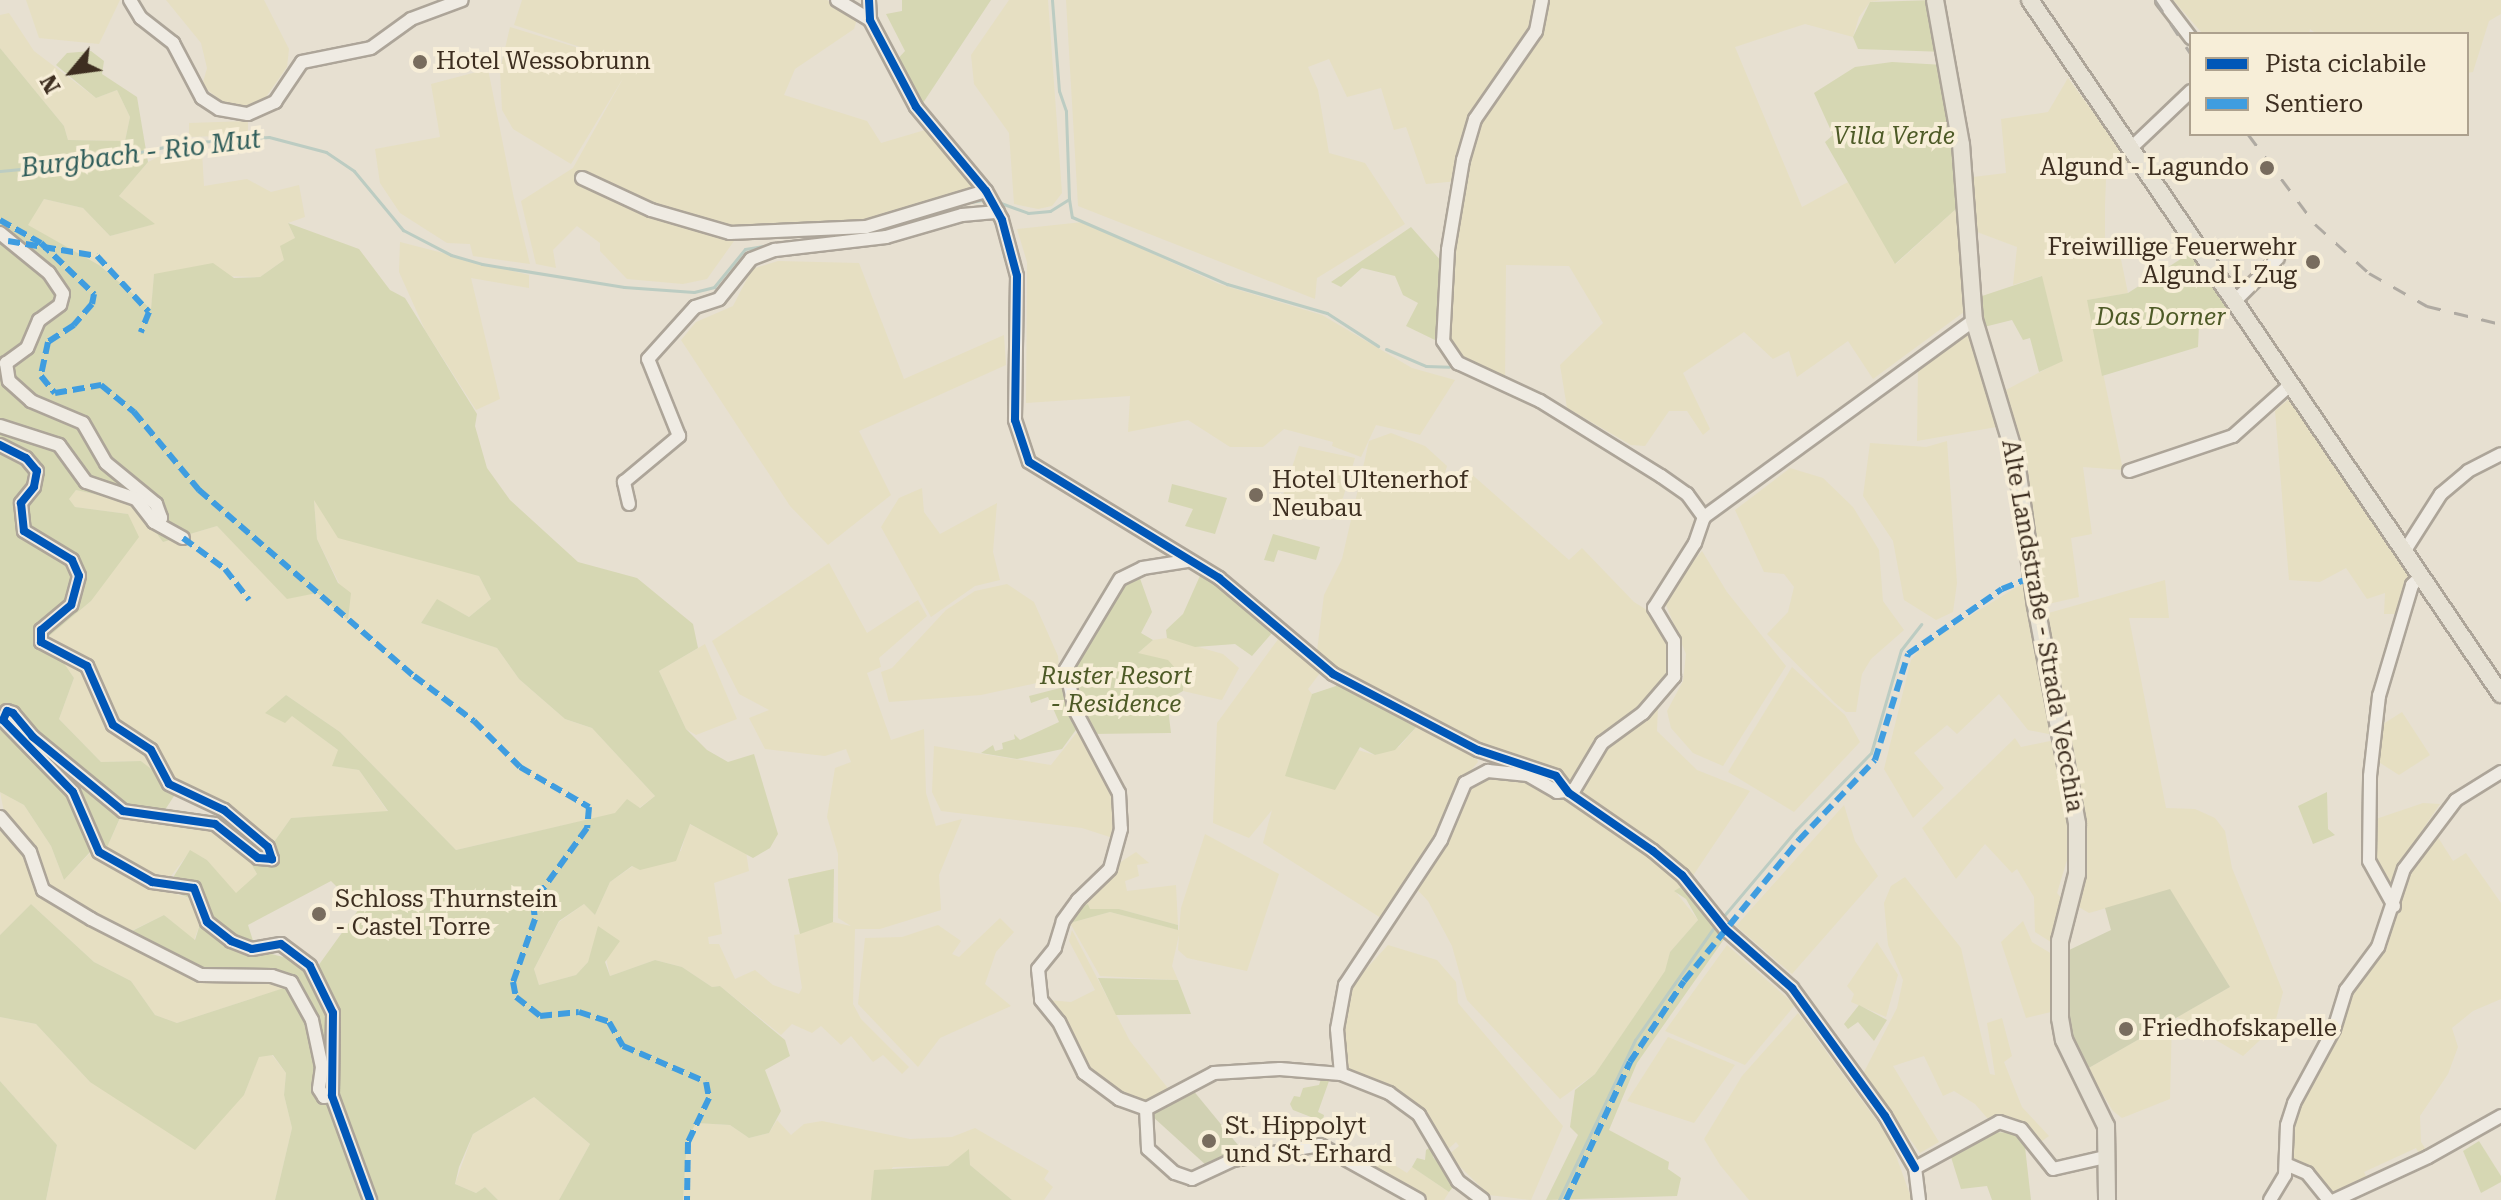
<!DOCTYPE html>
<html>
<head>
<meta charset="utf-8">
<style>
  body { margin:0 }
  #map { position:relative; width:2501px; height:1200px; overflow:hidden; background:#e7e0d1; font-family:"Roboto Serif",serif }
  div>[style] { position:absolute }
  [style*='--x'] { left:calc(var(--x)*1px); top:calc(var(--y)*1px); width:calc(var(--w)*1px); rotate:calc(var(--a)*1deg) }
  .farmland>* { inset:0; background:#e6dfc2 }
  .green>* { inset:0; background:#d6d7b3 }
  .cemetery>* { inset:0; background:#d1d1b3 }
  .stream>* { height:3px; margin:-1.5px; padding:0 1.5px; transform-origin:1.5px; border-radius:1.5px; background:#bcccc2 }
  .roads { filter:drop-shadow(2px 0 #ada599) drop-shadow(-2px 0 #ada599) drop-shadow(0 2px #ada599) drop-shadow(0 -2px #ada599) }
  .minor>* { height:12px; margin:-6px; padding:0 6px; transform-origin:6px; border-radius:6px; background:#efebe3 }
  .major>* { height:16px; margin:-8px; padding:0 8px; transform-origin:8px; border-radius:8px; background:#e6e1d4 }
  .rail>* { height:3px; margin-top:-1.5px; transform-origin:0; background:repeating-linear-gradient(90deg,#afaaa2 0 14px,transparent 0 28px) }
  .quiet>* { height:6px; margin-top:-3px; transform-origin:0; background:repeating-linear-gradient(90deg,#3f9de0 0 12px,transparent 0 18px) }
  .cycleway>* { height:8px; margin:-4px; padding:0 4px; transform-origin:4px; border-radius:4px; background:#0057b8 }
  .dots>* { width:22px; height:22px; translate:-50% -50%; box-sizing:border-box; border:4px solid #f7eed8; border-radius:50% }
  span { translate:-50% -50%; white-space:nowrap; text-align:center; line-height:1.15; -webkit-text-stroke:8px #f7eed8; paint-order:stroke }
  .poi-label { font-size:24px; color:#3d2e20 }
  .left { translate:0 -50%; text-align:left }
  .right { translate:-100% -50%; text-align:right }
  .park-label { font-size:24px; color:#4d5a26; font-style:italic }
  .street-label { font-size:24px; color:#3d2e20 }
  .water-label { font-size:26px; color:#2f5d5a; font-style:italic }
  .legend { position:absolute; left:2189px; top:32px; width:280px; height:104px; box-sizing:border-box; background:#f7eed8; border:2px solid #ada18e; margin:0; padding:10px 14px; list-style:none; font-size:24px; color:#3d2e20 }
  .legend li { display:flex; align-items:center; gap:16px; height:40px }
  .legend b { width:40px; border:2px solid #ada18e }
  .north { position:absolute; left:32px; top:32px; width:80px; height:80px; -webkit-text-stroke:6px #f7eed8; paint-order:stroke; rotate:241deg; font-size:22px; font-weight:700; line-height:32px; text-align:center; color:#3d2e20 }
  .north::after { content:''; display:block; margin:auto; width:28px; height:36px; background:#3d2e20; clip-path:polygon(50% 0,100% 100%,50% 72%,0 100%) }
</style>
</head>
<body>
<div id="map">
  <div class="farmland">
    <i style="clip-path:polygon(26px 0,120px 0,99px 44px,39px 38px)"></i>
    <i style="clip-path:polygon(166px 0,264px 0,289px 49px,287px 67px,259px 107px,230px 107px,202px 86px,207px 68px,201px 43px)"></i>
    <i style="clip-path:polygon(522px 0,827px 0,858px 16px,854px 29px,795px 69px,784px 95px,867px 121px,881px 143px,925px 130px,976px 192px,868px 224px,800px 237px,734px 241px,707px 279px,683px 284px,627px 279px,600px 251px,600px 243px,577px 226px,553px 250px,556px 268px,536px 264px,521px 201px,573px 168px,625px 75px,571px 164px,513px 129px,502px 110px,500px 70px,510px 27px,631px 64px,514px 25px)"></i>
    <i style="clip-path:polygon(1009px 0,1048px 0,1062px 193px,1052px 206px,1038px 209px,1014px 204px,1009px 133px,974px 84px,971px 55px)"></i>
    <i style="clip-path:polygon(1066px 0,1882px 0,1870px 2px,1859px 17px,1853px 37px,1805px 24px,1735px 47px,1802px 207px,1848px 182px,1896px 264px,1957px 208px,1964px 207px,1968px 309px,1873px 379px,1848px 341px,1797px 377px,1789px 351px,1773px 359px,1744px 332px,1683px 373px,1710px 429px,1703px 435px,1687px 411px,1669px 411px,1645px 446px,1631px 445px,1567px 408px,1560px 365px,1603px 323px,1569px 266px,1506px 265px,1505px 384px,1475px 373px,1445px 341px,1459px 181px,1426px 184px,1406px 127px,1394px 130px,1381px 88px,1347px 97px,1329px 59px,1308px 67px,1318px 90px,1329px 153px,1365px 163px,1405px 224px,1317px 278px,1315px 299px,1078px 206px)"></i>
    <i style="clip-path:polygon(2173px 0,2501px 0,2501px 14px,2489px 21px,2473px 72px,2467px 73px,2467px 34px,2317px 34px,2310px 29px,2309px 34px,2203px 34px)"></i>
    <i style="clip-path:polygon(9px 13px,34px 51px,96px 98px,117px 90px,130px 117px,125px 141px,68px 140px,64px 126px,0 48px,0 15px)"></i>
    <i style="clip-path:polygon(488px 69px,513px 194px,530px 264px,473px 256px,470px 244px,447px 243px,400px 213px,380px 183px,375px 149px,440px 137px,431px 84px)"></i>
    <i style="clip-path:polygon(2068px 78px,2129px 161px,2106px 179px,2105px 205px,2105px 256px,2119px 250px,2128px 293px,2088px 300px,2123px 470px,2083px 467px,2092px 534px,2071px 538px,2079px 597px,2044px 605px,2002px 392px,2063px 360px,2041px 276px,2013px 285px,2017px 247px,1977px 232px,1973px 177px,2006px 173px,2001px 119px,2048px 112px)"></i>
    <i style="clip-path:polygon(248px 121px,248px 135px,189px 137px,189px 123px)"></i>
    <i style="clip-path:polygon(202px 152px,204px 186px,247px 179px,271px 192px,299px 185px,305px 217px,288px 223px,295px 238px,284px 260px,260px 277px,154px 274px,151px 310px,99px 265px,27px 225px,44px 199px,83px 208px,110px 236px,154px 224px,119px 196px,148px 162px,164px 154px)"></i>
    <i style="clip-path:polygon(1083px 222px,1219px 284px,1322px 315px,1412px 368px,1455px 380px,1420px 435px,1376px 425px,1361px 457px,1332px 446px,1333px 442px,1284px 429px,1263px 447px,1230px 447px,1188px 420px,1128px 432px,1130px 396px,1026px 403px,1027px 262px,1017px 229px)"></i>
    <i style="clip-path:polygon(400px 242px,529px 275px,529px 288px,471px 278px,500px 399px,476px 410px,425px 330px,399px 272px)"></i>
    <i style="clip-path:polygon(778px 261px,859px 263px,904px 379px,1004px 335px,1006px 365px,859px 431px,891px 495px,828px 545px,790px 506px,681px 340px,696px 322px,733px 306px,752px 269px)"></i>
    <i style="clip-path:polygon(1964px 335px,1970px 336px,2002px 426px,1917px 441px,1918px 365px)"></i>
    <i style="clip-path:polygon(2289px 399px,2410px 577px,2401px 614px,2384px 614px,2385px 593px,2367px 599px,2346px 568px,2320px 582px,2289px 580px,2275px 411px)"></i>
    <i style="clip-path:polygon(evenodd,1391px 433px,1425px 446px,1447px 466px,1440px 491px,1468px 471px,1569px 560px,1582px 548px,1634px 602px,1655px 615px,1674px 641px,1674px 677px,1608px 738px,1577px 787px,1580px 794px,1601px 751px,1658px 706px,1657px 731px,1697px 770px,1750px 791px,1688px 883px,1675px 891px,1698px 920px,1670px 952px,1666px 970px,1595px 1074px,1560px 1099px,1467px 1000px,1452px 946px,1428px 901px,1411px 883px,1384px 920px,1263px 843px,1272px 810px,1249px 838px,1213px 823px,1217px 723px,1279px 638px,1320px 673px,1308px 689px,1312px 694px,1299px 733px,1375px 755px,1399px 747px,1420px 723px,1316px 659px,1324px 595px,1342px 559px,1369px 441px,1391px 433px,1475px 753px,1567px 786px,1550px 788px,1528px 775px,1471px 776px,1450px 808px,1455px 789px,1478px 762px,1475px 753px)"></i>
    <i style="clip-path:polygon(1947px 441px,1957px 583px,1953px 612px,1936px 620px,1904px 600px,1893px 541px,1863px 496px,1870px 443px,1926px 447px)"></i>
    <i style="clip-path:polygon(1299px 446px,1355px 458px,1337px 518px,1281px 501px)"></i>
    <i style="clip-path:polygon(1790px 468px,1823px 478px,1853px 507px,1879px 550px,1883px 601px,1904px 630px,1871px 659px,1862px 674px,1856px 712px,1846px 712px,1835px 703px,1767px 634px,1788px 612px,1794px 587px,1784px 574px,1764px 572px,1735px 510px)"></i>
    <i style="clip-path:polygon(922px 488px,924px 512px,940px 534px,997px 503px,993px 552px,1000px 580px,975px 586px,931px 617px,881px 527px,899px 498px)"></i>
    <i style="clip-path:polygon(76px 490px,134px 503px,163px 542px,217px 526px,287px 598px,339px 583px,317px 539px,314px 499px,479px 576px,491px 599px,469px 617px,437px 600px,421px 623px,497px 648px,519px 679px,565px 719px,592px 728px,655px 796px,639px 808px,456px 850px,340px 732px,286px 695px,266px 713px,292px 715px,339px 751px,333px 766px,359px 770px,388px 812px,291px 818px,274px 842px,169px 784px,141px 761px,101px 762px,59px 719px,74px 678px,47px 638px,91px 601px,128px 514px,75px 507px,68px 499px)"></i>
    <i style="clip-path:polygon(1702px 551px,1727px 592px,1786px 666px,1723px 766px,1693px 753px,1671px 728px,1667px 711px,1683px 681px,1686px 654px,1666px 605px,1678px 579px)"></i>
    <i style="clip-path:polygon(829px 563px,867px 633px,918px 600px,927px 616px,879px 658px,881px 667px,867px 673px,891px 740px,924px 729px,926px 793px,936px 826px,962px 819px,939px 875px,941px 910px,880px 929px,855px 929px,853px 1004px,861px 1019px,909px 1067px,902px 1074px,883px 1055px,873px 1062px,851px 1036px,841px 1045px,821px 1026px,812px 1033px,792px 1024px,781px 1035px,720px 986px,712px 987px,682px 967px,655px 960px,610px 976px,599px 927px,588px 962px,576px 975px,539px 985px,534px 969px,559px 922px,584px 904px,595px 915px,610px 882px,633px 866px,681px 851px,689px 824px,746px 852px,749px 871px,714px 883px,722px 934px,708px 937px,709px 944px,719px 944px,735px 979px,755px 970px,773px 985px,799px 994px,802px 988px,794px 935px,800px 934px,788px 879px,834px 869px,833px 922px,851px 926px,838px 918px,838px 854px,827px 817px,835px 768px,851px 762px,846px 749px,825px 756px,765px 749px,749px 718px,769px 710px,739px 694px,712px 641px)"></i>
    <i style="clip-path:polygon(2028px 580px,2054px 735px,2028px 730px,1999px 694px,1957px 734px,1947px 725px,1914px 753px,1944px 788px,1913px 818px,1884px 769px,1911px 660px,1923px 645px)"></i>
    <i style="clip-path:polygon(2165px 580px,2169px 618px,2129px 618px,2166px 808px,2195px 809px,2215px 818px,2225px 831px,2232px 868px,2283px 992px,2274px 1027px,2243px 1056px,2177px 1017px,2230px 987px,2170px 890px,2089px 913px,2077px 906px,2085px 834px,2045px 614px)"></i>
    <i style="clip-path:polygon(1007px 584px,1034px 602px,1058px 656px,1060px 678px,981px 695px,889px 702px,881px 672px,892px 668px,946px 610px,975px 591px)"></i>
    <i style="clip-path:polygon(1167px 638px,1223px 654px,1239px 668px,1222px 700px,1183px 691px,1183px 677px,1137px 654px,1153px 640px)"></i>
    <i style="clip-path:polygon(705px 644px,737px 719px,696px 735px,686px 729px,659px 671px)"></i>
    <i style="clip-path:polygon(1792px 667px,1845px 715px,1860px 742px,1794px 812px,1728px 772px)"></i>
    <i style="clip-path:polygon(2402px 712px,2430px 755px,2399px 775px,2374px 759px,2377px 728px)"></i>
    <i style="clip-path:polygon(1082px 726px,1122px 804px,1119px 840px,1082px 828px,941px 811px,932px 792px,934px 746px,1051px 765px)"></i>
    <i style="clip-path:polygon(2015px 738px,2021px 747px,2055px 740px,2067px 805px,2068px 857px,2057px 893px,2064px 901px,2054px 944px,2035px 932px,2034px 897px,2017px 869px,2012px 873px,1985px 844px,1956px 879px,1922px 828px)"></i>
    <i style="clip-path:polygon(0 792px,24px 805px,51px 846px,64px 880px,92px 851px,146px 884px,197px 901px,201px 921px,194px 940px,164px 915px,129px 932px,219px 974px,286px 973px,291px 986px,177px 1023px,155px 1015px,131px 981px,94px 962px,31px 904px,0 935px,0 820px,5px 817px)"></i>
    <i style="clip-path:polygon(2423px 803px,2440px 804px,2400px 863px,2390px 894px,2376px 869px,2373px 820px)"></i>
    <i style="clip-path:polygon(1844px 805px,1855px 841px,1878px 876px,1792px 974px,1736px 926px)"></i>
    <i style="clip-path:polygon(122px 814px,217px 829px,245px 853px,257px 874px,236px 894px,207px 860px,190px 851px,168px 880px,150px 876px,105px 852px)"></i>
    <i style="clip-path:polygon(2434px 831px,2453px 861px,2466px 853px,2501px 903px,2501px 999px,2473px 1011px,2452px 1028px,2458px 1047px,2448px 1074px,2420px 1116px,2421px 1142px,2430px 1156px,2422px 1160px,2416px 1148px,2364px 1172px,2369px 1183px,2335px 1200px,2288px 1165px,2294px 1103px,2354px 987px,2386px 951px,2408px 869px)"></i>
    <i style="clip-path:polygon(1205px 834px,1279px 874px,1247px 971px,1187px 958px,1178px 950px,1179px 935px,1172px 966px,1178px 980px,1100px 976px,1070px 923px,1110px 912px,1179px 930px,1181px 908px)"></i>
    <i style="clip-path:polygon(1136px 852px,1149px 863px,1137px 865px,1139px 876px,1125px 881px,1127px 891px,1176px 885px,1178px 925px,1119px 909px,1090px 909px,1088px 904px,1072px 909px,1110px 869px)"></i>
    <i style="clip-path:polygon(1905px 877px,1961px 948px,1990px 1074px,1995px 1075px,1987px 1023px,2002px 1018px,2012px 1056px,2004px 1062px,2022px 1107px,2049px 1136px,2038px 1144px,2019px 1121px,1988px 1119px,1975px 1104px,1954px 1091px,1943px 1096px,1924px 1056px,1893px 1066px,1939px 1142px,1920px 1153px,1863px 1074px,1897px 1008px,1903px 980px,1888px 945px,1884px 903px,1891px 886px)"></i>
    <i style="clip-path:polygon(1000px 918px,1014px 932px,996px 952px,985px 984px,1011px 1006px,940px 1038px,918px 1067px,858px 1004px,865px 938px,902px 937px,938px 925px,961px 941px,952px 954px,959px 957px)"></i>
    <i style="clip-path:polygon(2023px 921px,2032px 942px,2052px 954px,2051px 1012px,2026px 1018px,2001px 942px)"></i>
    <i style="clip-path:polygon(1072px 930px,1130px 1041px,1171px 1092px,1146px 1109px,1084px 1073px,1048px 1000px,1071px 1002px,1095px 990px,1069px 941px)"></i>
    <i style="clip-path:polygon(1877px 942px,1898px 975px,1886px 1017px,1851px 1002px,1854px 994px,1847px 986px)"></i>
    <i style="clip-path:polygon(1388px 945px,1437px 960px,1456px 982px,1458px 1003px,1563px 1126px,1531px 1200px,1489px 1195px,1448px 1155px,1459px 1146px,1456px 1142px,1446px 1151px,1411px 1107px,1341px 1074px,1344px 1014px,1356px 980px)"></i>
    <i style="clip-path:polygon(1727px 945px,1795px 1005px,1745px 1065px,1665px 1031px)"></i>
    <i style="clip-path:polygon(1798px 1013px,1890px 1139px,1912px 1200px,1749px 1200px,1720px 1165px,1704px 1139px,1742px 1076px)"></i>
    <i style="clip-path:polygon(0 1017px,36px 1024px,90px 1082px,244px 1095px,259px 1056px,272px 1055px,286px 1073px,284px 1095px,292px 1128px,275px 1200px,46px 1200px,57px 1145px,0 1081px)"></i>
    <i style="clip-path:polygon(2172px 1020px,2170px 1099px,2122px 1118px,2113px 1111px,2087px 1069px)"></i>
    <i style="clip-path:polygon(1668px 1037px,1735px 1065px,1694px 1123px,1627px 1101px)"></i>
    <i style="clip-path:polygon(534px 1097px,590px 1144px,559px 1200px,498px 1200px,485px 1187px,476px 1193px,455px 1184px,473px 1134px)"></i>
    <i style="clip-path:polygon(777px 1120px,791px 1135px,804px 1124px,822px 1121px,910px 1139px,952px 1137px,975px 1128px,1049px 1171px,1044px 1179px,1053px 1187px,1044px 1200px,1012px 1200px,970px 1165px,969px 1150px,948px 1166px,893px 1167px,871px 1200px,683px 1200px,687px 1140px,696px 1123px,730px 1125px,749px 1138px,769px 1133px)"></i>
    <i style="clip-path:polygon(1379px 1155px,1407px 1173px,1412px 1167px,1449px 1192px,1444px 1200px,1419px 1200px,1371px 1170px)"></i>
  </div>
  <div class="green">
    <i style="clip-path:polygon(902px 0,991px 0,923px 103px,895px 62px,905px 51px,886px 14px,902px 11px)"></i>
    <i style="clip-path:polygon(1935px 0,1946px 52px,1858px 49px,1853px 37px,1870px 2px)"></i>
    <i style="clip-path:polygon(evenodd,0 48px,64px 126px,68px 140px,125px 141px,130px 117px,117px 90px,96px 98px,56px 65px,67px 53px,91px 51px,104px 61px,102px 74px,137px 97px,148px 162px,119px 196px,155px 224px,110px 236px,83px 208px,44px 199px,28px 225px,99px 265px,151px 309px,154px 274px,213px 263px,234px 278px,260px 277px,284px 260px,280px 246px,295px 238px,288px 223px,359px 249px,390px 290px,405px 298px,477px 414px,475px 426px,487px 468px,510px 500px,578px 562px,637px 578px,693px 624px,698px 648px,659px 671px,686px 729px,707px 750px,728px 762px,754px 754px,778px 834px,770px 848px,753px 858px,690px 824px,676px 861px,640px 870px,632px 866px,610px 882px,595px 915px,584px 904px,559px 921px,534px 969px,539px 985px,576px 975px,588px 962px,598px 926px,620px 941px,605px 962px,610px 976px,655px 960px,682px 967px,712px 987px,720px 986px,785px 1040px,790px 1056px,765px 1070px,781px 1111px,769px 1133px,749px 1138px,730px 1125px,696px 1123px,687px 1140px,683px 1200px,559px 1200px,590px 1144px,534px 1097px,473px 1134px,459px 1167px,455px 1184px,476px 1193px,485px 1187px,498px 1200px,275px 1200px,292px 1128px,284px 1095px,286px 1073px,273px 1055px,259px 1057px,244px 1095px,195px 1150px,90px 1082px,36px 1024px,0 1017px,0 935px,31px 904px,94px 962px,131px 981px,155px 1015px,177px 1023px,290px 986px,285px 973px,219px 974px,181px 963px,128px 933px,164px 915px,195px 940px,201px 921px,197px 901px,166px 889px,190px 850px,207px 860px,236px 893px,257px 874px,245px 853px,274px 842px,291px 818px,388px 811px,359px 770px,332px 766px,338px 750px,292px 716px,285px 723px,265px 713px,286px 695px,340px 732px,456px 850px,615px 813px,627px 799px,640px 808px,655px 796px,592px 728px,565px 719px,519px 679px,497px 648px,421px 623px,437px 599px,469px 617px,491px 599px,479px 576px,338px 538px,314px 500px,317px 539px,338px 583px,351px 593px,348px 620px,317px 593px,287px 599px,217px 526px,163px 542px,134px 503px,76px 490px,69px 499px,75px 507px,128px 514px,139px 537px,91px 601px,47px 638px,74px 678px,59px 719px,101px 762px,141px 761px,178px 790px,161px 816px,123px 811px,105px 852px,91px 851px,64px 880px,51px 846px,24px 805px,0 792px,0 48px,331px 881px,359px 909px,318px 966px,256px 950px,248px 925px,331px 881px)"></i>
    <i style="clip-path:polygon(1892px 62px,1944px 65px,1964px 207px,1957px 208px,1895px 264px,1825px 142px,1833px 135px,1814px 93px,1855px 67px)"></i>
    <i style="clip-path:polygon(1411px 227px,1442px 262px,1437px 341px,1406px 326px,1418px 303px,1403px 295px,1395px 276px,1362px 268px,1341px 287px,1331px 282px)"></i>
    <i style="clip-path:polygon(2190px 253px,2228px 307px,2199px 325px,2198px 347px,2102px 376px,2087px 300px,2128px 293px)"></i>
    <i style="clip-path:polygon(2042px 276px,2063px 361px,2039px 372px,2030px 338px,2023px 340px,2012px 320px,1980px 328px,1976px 298px)"></i>
    <i style="clip-path:polygon(1172px 484px,1227px 498px,1215px 534px,1185px 526px,1193px 509px,1168px 502px)"></i>
    <i style="clip-path:polygon(1273px 534px,1320px 547px,1316px 560px,1278px 550px,1274px 562px,1264px 560px)"></i>
    <i style="clip-path:polygon(1203px 569px,1279px 625px,1252px 656px,1235px 644px,1195px 647px,1167px 638px,1166px 630px,1183px 614px)"></i>
    <i style="clip-path:polygon(1137px 570px,1152px 612px,1141px 633px,1153px 640px,1138px 653px,1168px 660px,1183px 677px,1183px 691px,1167px 700px,1171px 733px,1090px 734px,1066px 669px,1100px 604px)"></i>
    <i style="clip-path:polygon(1340px 678px,1420px 723px,1395px 750px,1375px 755px,1360px 747px,1335px 790px,1285px 776px,1312px 694px,1336px 686px)"></i>
    <i style="clip-path:polygon(1064px 687px,1078px 727px,1062px 749px,1017px 759px,981px 753px,993px 745px,995px 751px,1003px 749px,1002px 743px,1015px 739px,1014px 734px,1020px 740px,1059px 722px,1048px 697px,1031px 703px,1029px 696px)"></i>
    <i style="clip-path:polygon(2327px 792px,2328px 829px,2335px 835px,2313px 844px,2298px 806px)"></i>
    <i style="clip-path:polygon(834px 869px,833px 922px,800px 934px,788px 879px)"></i>
    <i style="clip-path:polygon(1688px 883px,1729px 932px,1637px 1063px,1609px 1130px,1669px 1162px,1668px 1169px,1681px 1178px,1677px 1196px,1546px 1200px,1578px 1135px,1570px 1127px,1575px 1090px,1595px 1074px,1665px 971px,1670px 952px,1698px 920px,1686px 899px,1674px 891px)"></i>
    <i style="clip-path:polygon(1088px 904px,1090px 909px,1119px 909px,1178px 925px,1178px 930px,1110px 912px,1070px 923px,1066px 917px,1072px 909px)"></i>
    <i style="clip-path:polygon(1098px 978px,1178px 980px,1191px 1014px,1116px 1015px)"></i>
    <i style="clip-path:polygon(1859px 1005px,1887px 1020px,1874px 1041px,1858px 1022px,1848px 1029px,1844px 1024px)"></i>
    <i style="clip-path:polygon(1321px 1079px,1329px 1081px,1318px 1112px,1324px 1115px,1320px 1134px,1312px 1131px,1316px 1119px,1293px 1110px,1290px 1104px,1294px 1096px,1300px 1097px,1303px 1088px,1319px 1085px)"></i>
    <i style="clip-path:polygon(0 1081px,57px 1145px,46px 1200px,0 1200px)"></i>
    <i style="clip-path:polygon(1994px 1132px,2014px 1133px,2025px 1147px,2031px 1200px,1992px 1200px,1987px 1186px,1961px 1189px,1951px 1157px)"></i>
    <i style="clip-path:polygon(2479px 1141px,2501px 1176px,2501px 1182px,2481px 1193px,2463px 1151px)"></i>
    <i style="clip-path:polygon(1434px 1145px,1433px 1157px,1456px 1183px,1449px 1192px,1412px 1167px,1417px 1158px,1425px 1160px,1426px 1150px)"></i>
    <i style="clip-path:polygon(969px 1149px,970px 1165px,1012px 1200px,871px 1200px,874px 1170px,948px 1166px)"></i>
  </div>
  <div class="cemetery">
    <i style="clip-path:polygon(2170px 889px,2230px 987px,2087px 1069px,2070px 1035px,2065px 952px,2111px 930px,2105px 908px)"></i>
    <i style="clip-path:polygon(1192px 1089px,1238px 1145px,1235px 1153px,1207px 1166px,1152px 1116px,1152px 1110px)"></i>
  </div>
  <div class="stream">
    <i style="--x:0;--y:171;--w:93;--a:-5.5"></i>
    <i style="--x:93;--y:162;--w:92;--a:-11.9"></i>
    <i style="--x:183;--y:143;--w:86;--a:-4"></i>
    <i style="--x:269;--y:137;--w:59;--a:14.7"></i>
    <i style="--x:326;--y:152;--w:34;--a:34"></i>
    <i style="--x:354;--y:171;--w:77;--a:50.3"></i>
    <i style="--x:403;--y:230;--w:54;--a:27.5"></i>
    <i style="--x:451;--y:255;--w:32;--a:16"></i>
    <i style="--x:482;--y:264;--w:144;--a:9.2"></i>
    <i style="--x:624;--y:287;--w:70;--a:4.1"></i>
    <i style="--x:694;--y:292;--w:21;--a:-14"></i>
    <i style="--x:714;--y:287;--w:49;--a:-50.8"></i>
    <i style="--x:745;--y:249;--w:31;--a:-9"></i>
    <i style="--x:1069;--y:199;--w:18;--a:81"></i>
    <i style="--x:1072;--y:217;--w:169;--a:23.4"></i>
    <i style="--x:1227;--y:284;--w:104;--a:16.2"></i>
    <i style="--x:1327;--y:313;--w:61;--a:32.9"></i>
    <i style="--x:971;--y:202;--w:11;--a:-10"></i>
    <i style="--x:998;--y:202;--w:32;--a:20"></i>
    <i style="--x:1028;--y:213;--w:22;--a:-5"></i>
    <i style="--x:1050;--y:211;--w:22;--a:-32"></i>
    <i style="--x:1069;--y:199;--w:88;--a:-92"></i>
    <i style="--x:1066;--y:111;--w:21;--a:-109"></i>
    <i style="--x:1059;--y:91;--w:91;--a:-94.4"></i>
    <i style="--x:836;--y:237;--w:20;--a:-11"></i>
    <i style="--x:1386;--y:349;--w:43;--a:23"></i>
    <i style="--x:1426;--y:366;--w:23;--a:2"></i>
    <i style="--x:1722;--y:918;--w:115;--a:-49.9"></i>
    <i style="--x:1796;--y:830;--w:107;--a:-45.8"></i>
    <i style="--x:1871;--y:753;--w:107;--a:-73.8"></i>
    <i style="--x:1901;--y:650;--w:33;--a:-52"></i>
    <i style="--x:1559;--y:1200;--w:177;--a:-64.6"></i>
    <i style="--x:1635;--y:1040;--w:143;--a:-55"></i>
  </div>
  <div class="roads">
    <div class="minor">
      <i style="--x:130;--y:0;--w:21;--a:59"></i>
      <i style="--x:141;--y:18;--w:41;--a:38"></i>
      <i style="--x:173;--y:43;--w:62;--a:62.2"></i>
      <i style="--x:202;--y:98;--w:20;--a:33"></i>
      <i style="--x:219;--y:109;--w:29;--a:10"></i>
      <i style="--x:248;--y:114;--w:30;--a:-24"></i>
      <i style="--x:275;--y:102;--w:48;--a:-56"></i>
      <i style="--x:302;--y:62;--w:70;--a:-11.5"></i>
      <i style="--x:371;--y:48;--w:49;--a:-35.9"></i>
      <i style="--x:411;--y:19;--w:54;--a:-20.4"></i>
      <i style="--x:837;--y:0;--w:39;--a:31"></i>
      <i style="--x:869;--y:0;--w:20;--a:87"></i>
      <i style="--x:870;--y:20;--w:98;--a:62.1"></i>
      <i style="--x:916;--y:107;--w:109;--a:50.2"></i>
      <i style="--x:986;--y:191;--w:33;--a:61"></i>
      <i style="--x:1002;--y:220;--w:58;--a:75"></i>
      <i style="--x:1017;--y:276;--w:144;--a:90.8"></i>
      <i style="--x:1015;--y:420;--w:44;--a:71.6"></i>
      <i style="--x:1029;--y:462;--w:223;--a:31.4"></i>
      <i style="--x:1219;--y:578;--w:149;--a:40.1"></i>
      <i style="--x:1333;--y:674;--w:164;--a:27.7"></i>
      <i style="--x:1478;--y:750;--w:82;--a:18.4"></i>
      <i style="--x:1556;--y:776;--w:21;--a:53"></i>
      <i style="--x:1569;--y:793;--w:102;--a:34.6"></i>
      <i style="--x:1653;--y:851;--w:38;--a:40"></i>
      <i style="--x:1682;--y:875;--w:70;--a:51.3"></i>
      <i style="--x:1726;--y:930;--w:88;--a:41.3"></i>
      <i style="--x:1792;--y:988;--w:158;--a:54"></i>
      <i style="--x:1885;--y:1116;--w:60;--a:60"></i>
      <i style="--x:1542;--y:0;--w:32;--a:101"></i>
      <i style="--x:1536;--y:31;--w:107;--a:124.7"></i>
      <i style="--x:1475;--y:119;--w:43;--a:106.3"></i>
      <i style="--x:1463;--y:160;--w:91;--a:99.5"></i>
      <i style="--x:1448;--y:250;--w:91;--a:93.1"></i>
      <i style="--x:1443;--y:341;--w:27;--a:56"></i>
      <i style="--x:1458;--y:363;--w:90;--a:24.9"></i>
      <i style="--x:1540;--y:401;--w:142;--a:31.8"></i>
      <i style="--x:1661;--y:476;--w:32;--a:35"></i>
      <i style="--x:1687;--y:494;--w:29;--a:54"></i>
      <i style="--x:2162;--y:0;--w:48;--a:52.7"></i>
      <i style="--x:2130;--y:149;--w:84;--a:-43.6"></i>
      <i style="--x:582;--y:178;--w:76;--a:24.9"></i>
      <i style="--x:651;--y:210;--w:82;--a:16.2"></i>
      <i style="--x:730;--y:233;--w:136;--a:-2.5"></i>
      <i style="--x:866;--y:227;--w:125;--a:-16.7"></i>
      <i style="--x:0;--y:233;--w:63;--a:39.2"></i>
      <i style="--x:49;--y:273;--w:25;--a:56"></i>
      <i style="--x:63;--y:294;--w:11;--a:105"></i>
      <i style="--x:60;--y:305;--w:26;--a:144"></i>
      <i style="--x:39;--y:320;--w:30;--a:113"></i>
      <i style="--x:27;--y:348;--w:26;--a:144"></i>
      <i style="--x:6;--y:363;--w:18;--a:81"></i>
      <i style="--x:9;--y:381;--w:30;--a:42"></i>
      <i style="--x:31;--y:401;--w:56;--a:22.9"></i>
      <i style="--x:83;--y:423;--w:46;--a:60.1"></i>
      <i style="--x:106;--y:463;--w:65;--a:39.4"></i>
      <i style="--x:156;--y:504;--w:15;--a:70"></i>
      <i style="--x:161;--y:518;--w:8;--a:150"></i>
      <i style="--x:154;--y:522;--w:29;--a:-128"></i>
      <i style="--x:136;--y:499;--w:53;--a:-161.2"></i>
      <i style="--x:86;--y:482;--w:46;--a:-126.1"></i>
      <i style="--x:59;--y:445;--w:62;--a:-162.1"></i>
      <i style="--x:2234;--y:302;--w:62;--a:-45"></i>
      <i style="--x:0;--y:445;--w:29;--a:27"></i>
      <i style="--x:26;--y:458;--w:17;--a:50"></i>
      <i style="--x:37;--y:471;--w:16;--a:101"></i>
      <i style="--x:34;--y:487;--w:21;--a:129"></i>
      <i style="--x:21;--y:503;--w:28;--a:84"></i>
      <i style="--x:24;--y:531;--w:56;--a:31.1"></i>
      <i style="--x:72;--y:560;--w:17;--a:66"></i>
      <i style="--x:79;--y:576;--w:30;--a:105"></i>
      <i style="--x:71;--y:605;--w:39;--a:140"></i>
      <i style="--x:41;--y:630;--w:12;--a:90"></i>
      <i style="--x:41;--y:642;--w:52;--a:27.6"></i>
      <i style="--x:87;--y:666;--w:64;--a:66.2"></i>
      <i style="--x:113;--y:725;--w:45;--a:33.3"></i>
      <i style="--x:151;--y:750;--w:38;--a:62"></i>
      <i style="--x:169;--y:784;--w:61;--a:25.3"></i>
      <i style="--x:224;--y:810;--w:57;--a:40.1"></i>
      <i style="--x:268;--y:847;--w:13;--a:72"></i>
      <i style="--x:272;--y:859;--w:14;--a:-176"></i>
      <i style="--x:258;--y:858;--w:55;--a:-141.7"></i>
      <i style="--x:215;--y:824;--w:93;--a:-172"></i>
      <i style="--x:123;--y:811;--w:117;--a:-140.6"></i>
      <i style="--x:33;--y:737;--w:31;--a:-130"></i>
      <i style="--x:13;--y:713;--w:6;--a:-162"></i>
      <i style="--x:7;--y:711;--w:10;--a:114"></i>
      <i style="--x:3;--y:720;--w:100;--a:45.8"></i>
      <i style="--x:73;--y:792;--w:65;--a:66.6"></i>
      <i style="--x:99;--y:852;--w:61;--a:29.5"></i>
      <i style="--x:152;--y:882;--w:42;--a:8.1"></i>
      <i style="--x:194;--y:888;--w:36;--a:69"></i>
      <i style="--x:207;--y:922;--w:31;--a:38"></i>
      <i style="--x:231;--y:941;--w:22;--a:21"></i>
      <i style="--x:252;--y:949;--w:29;--a:-10"></i>
      <i style="--x:281;--y:944;--w:36;--a:37"></i>
      <i style="--x:310;--y:966;--w:52;--a:63.9"></i>
      <i style="--x:333;--y:1013;--w:83;--a:90.7"></i>
      <i style="--x:332;--y:1096;--w:111;--a:69.9"></i>
      <i style="--x:2129;--y:471;--w:110;--a:-18.6"></i>
      <i style="--x:2233;--y:436;--w:76;--a:-41.8"></i>
      <i style="--x:629;--y:504;--w:23;--a:-103"></i>
      <i style="--x:624;--y:482;--w:72;--a:-39.9"></i>
      <i style="--x:679;--y:436;--w:83;--a:-111.9"></i>
      <i style="--x:648;--y:359;--w:70;--a:-47.9"></i>
      <i style="--x:695;--y:307;--w:25;--a:-18"></i>
      <i style="--x:719;--y:299;--w:51;--a:-51.3"></i>
      <i style="--x:751;--y:259;--w:26;--a:-21"></i>
      <i style="--x:775;--y:250;--w:112;--a:-6.7"></i>
      <i style="--x:886;--y:237;--w:79;--a:-16.1"></i>
      <i style="--x:962;--y:215;--w:36;--a:-5"></i>
      <i style="--x:154;--y:522;--w:33;--a:29"></i>
      <i style="--x:2404;--y:552;--w:69;--a:-57.5"></i>
      <i style="--x:2441;--y:494;--w:35;--a:-40"></i>
      <i style="--x:2468;--y:471;--w:37;--a:-27"></i>
      <i style="--x:1187;--y:561;--w:45;--a:171"></i>
      <i style="--x:1143;--y:568;--w:25;--a:154"></i>
      <i style="--x:1120;--y:579;--w:105;--a:121"></i>
      <i style="--x:1066;--y:669;--w:42;--a:77.6"></i>
      <i style="--x:1075;--y:710;--w:94;--a:62.1"></i>
      <i style="--x:1119;--y:793;--w:36;--a:87"></i>
      <i style="--x:1121;--y:829;--w:41;--a:105.4"></i>
      <i style="--x:1110;--y:869;--w:45;--a:135.9"></i>
      <i style="--x:1078;--y:900;--w:26;--a:126"></i>
      <i style="--x:1063;--y:921;--w:28;--a:107"></i>
      <i style="--x:1055;--y:948;--w:27;--a:129"></i>
      <i style="--x:1038;--y:969;--w:31;--a:84"></i>
      <i style="--x:1041;--y:1000;--w:28;--a:51"></i>
      <i style="--x:1059;--y:1022;--w:57;--a:63.9"></i>
      <i style="--x:1084;--y:1073;--w:44;--a:36.6"></i>
      <i style="--x:1119;--y:1099;--w:29;--a:20"></i>
      <i style="--x:1146;--y:1109;--w:40;--a:87.1"></i>
      <i style="--x:1148;--y:1149;--w:36;--a:42"></i>
      <i style="--x:1175;--y:1173;--w:18;--a:19"></i>
      <i style="--x:1192;--y:1179;--w:45;--a:-24.9"></i>
      <i style="--x:1233;--y:1160;--w:88;--a:-9.8"></i>
      <i style="--x:1320;--y:1145;--w:113;--a:29.1"></i>
      <i style="--x:0;--y:817;--w:46;--a:49.4"></i>
      <i style="--x:30;--y:852;--w:40;--a:71.1"></i>
      <i style="--x:43;--y:890;--w:56;--a:31.1"></i>
      <i style="--x:91;--y:919;--w:123;--a:27"></i>
      <i style="--x:201;--y:975;--w:71;--a:0.8"></i>
      <i style="--x:272;--y:976;--w:20;--a:18"></i>
      <i style="--x:291;--y:982;--w:43;--a:61.1"></i>
      <i style="--x:312;--y:1020;--w:48;--a:78"></i>
      <i style="--x:322;--y:1067;--w:22;--a:98"></i>
      <i style="--x:319;--y:1089;--w:9;--a:58"></i>
      <i style="--x:324;--y:1097;--w:8;--a:-7"></i>
      <i style="--x:2394;--y:906;--w:51;--a:-119.1"></i>
      <i style="--x:2369;--y:861;--w:85;--a:-89.3"></i>
      <i style="--x:2370;--y:776;--w:81;--a:-83.6"></i>
      <i style="--x:2379;--y:696;--w:116;--a:-73.4"></i>
      <i style="--x:2412;--y:585;--w:11;--a:-45"></i>
      <i style="--x:1341;--y:1074;--w:52;--a:21.6"></i>
      <i style="--x:1389;--y:1093;--w:37;--a:36"></i>
      <i style="--x:1419;--y:1115;--w:77;--a:59.4"></i>
      <i style="--x:1458;--y:1181;--w:31;--a:37"></i>
      <i style="--x:1146;--y:1109;--w:77;--a:-27.9"></i>
      <i style="--x:1214;--y:1073;--w:66;--a:-3.5"></i>
      <i style="--x:1280;--y:1069;--w:61;--a:4.7"></i>
      <i style="--x:1341;--y:1074;--w:45;--a:-95.1"></i>
      <i style="--x:1337;--y:1029;--w:45;--a:-79.7"></i>
      <i style="--x:1345;--y:985;--w:174;--a:-56.5"></i>
      <i style="--x:1441;--y:840;--w:62;--a:-67.2"></i>
      <i style="--x:1465;--y:783;--w:26;--a:-28"></i>
      <i style="--x:1488;--y:771;--w:40;--a:5.7"></i>
      <i style="--x:1528;--y:775;--w:34;--a:30"></i>
      <i style="--x:1557;--y:792;--w:17;--a:-7"></i>
      <i style="--x:1574;--y:790;--w:55;--a:-59.2"></i>
      <i style="--x:1602;--y:743;--w:51;--a:-36.2"></i>
      <i style="--x:1643;--y:713;--w:48;--a:-49.3"></i>
      <i style="--x:1674;--y:677;--w:36;--a:-90"></i>
      <i style="--x:1674;--y:641;--w:39;--a:-121"></i>
      <i style="--x:1654;--y:608;--w:77;--a:-57.8"></i>
      <i style="--x:1695;--y:543;--w:28;--a:-71"></i>
      <i style="--x:1704;--y:517;--w:334;--a:-36.1"></i>
      <i style="--x:2288;--y:1165;--w:21;--a:23"></i>
      <i style="--x:2307;--y:1173;--w:35;--a:51"></i>
      <i style="--x:1919;--y:1200;--w:32;--a:-97"></i>
      <i style="--x:1915;--y:1168;--w:96;--a:-28.7"></i>
      <i style="--x:1999;--y:1122;--w:23;--a:18"></i>
      <i style="--x:2021;--y:1129;--w:51;--a:51.3"></i>
      <i style="--x:2053;--y:1169;--w:53;--a:-13"></i>
      <i style="--x:2270;--y:1200;--w:29;--a:-59"></i>
      <i style="--x:2285;--y:1175;--w:50;--a:-87.7"></i>
      <i style="--x:2287;--y:1125;--w:23;--a:-72"></i>
      <i style="--x:2294;--y:1103;--w:84;--a:-61.6"></i>
      <i style="--x:2334;--y:1029;--w:41;--a:-72.9"></i>
      <i style="--x:2346;--y:990;--w:54;--a:-53.3"></i>
      <i style="--x:2378;--y:947;--w:82;--a:-71.6"></i>
      <i style="--x:2404;--y:869;--w:86;--a:-53"></i>
      <i style="--x:2456;--y:800;--w:53;--a:-31.9"></i>
      <i style="--x:2335;--y:1200;--w:102;--a:-24.8"></i>
      <i style="--x:2428;--y:1157;--w:84;--a:-29.3"></i>
    </div>
    <div class="major">
      <i style="--x:1935;--y:0;--w:146;--a:79.8"></i>
      <i style="--x:1961;--y:144;--w:176;--a:85.8"></i>
      <i style="--x:1974;--y:320;--w:145;--a:73.2"></i>
      <i style="--x:2016;--y:459;--w:148;--a:82.3"></i>
      <i style="--x:2036;--y:606;--w:222;--a:79.3"></i>
      <i style="--x:2077;--y:824;--w:50;--a:90"></i>
      <i style="--x:2077;--y:874;--w:69;--a:104.2"></i>
      <i style="--x:2060;--y:941;--w:77;--a:90"></i>
      <i style="--x:2060;--y:1018;--w:22;--a:80"></i>
      <i style="--x:2064;--y:1040;--w:96;--a:64"></i>
      <i style="--x:2106;--y:1126;--w:74;--a:89.2"></i>
      <i style="--x:2030;--y:0;--w:839;--a:55.84"></i>
    </div>
  </div>
  <div class="rail">
    <i style="--x:2155;--y:0;--w:65;--a:56.3"></i>
    <i style="--x:2248;--y:134;--w:112;--a:53.3"></i>
    <i style="--x:2315;--y:224;--w:73;--a:42.2"></i>
    <i style="--x:2369;--y:273;--w:67;--a:29.6"></i>
    <i style="--x:2427;--y:306;--w:76;--a:13.7"></i>
  </div>
  <div class="quiet">
    <i style="--x:0;--y:220;--w:47;--a:29.3"></i>
    <i style="--x:41;--y:243;--w:74;--a:43.9"></i>
    <i style="--x:94;--y:294;--w:10;--a:101"></i>
    <i style="--x:92;--y:304;--w:28;--a:131"></i>
    <i style="--x:74;--y:325;--w:31;--a:147"></i>
    <i style="--x:48;--y:342;--w:35;--a:102"></i>
    <i style="--x:41;--y:376;--w:22;--a:51"></i>
    <i style="--x:55;--y:393;--w:47;--a:-9.9"></i>
    <i style="--x:101;--y:385;--w:43;--a:39.3"></i>
    <i style="--x:134;--y:412;--w:102;--a:50.2"></i>
    <i style="--x:199;--y:490;--w:284;--a:40.9"></i>
    <i style="--x:414;--y:676;--w:75;--a:36.9"></i>
    <i style="--x:474;--y:721;--w:65;--a:45"></i>
    <i style="--x:520;--y:767;--w:80;--a:30.1"></i>
    <i style="--x:589;--y:807;--w:21;--a:95"></i>
    <i style="--x:587;--y:828;--w:92;--a:125.8"></i>
    <i style="--x:533;--y:903;--w:16;--a:83"></i>
    <i style="--x:535;--y:919;--w:67;--a:109.2"></i>
    <i style="--x:513;--y:982;--w:15;--a:79"></i>
    <i style="--x:516;--y:997;--w:31;--a:38"></i>
    <i style="--x:540;--y:1016;--w:39;--a:-6"></i>
    <i style="--x:579;--y:1012;--w:32;--a:18"></i>
    <i style="--x:609;--y:1022;--w:28;--a:60"></i>
    <i style="--x:623;--y:1046;--w:90;--a:23.4"></i>
    <i style="--x:706;--y:1082;--w:16;--a:79"></i>
    <i style="--x:709;--y:1098;--w:49;--a:115.5"></i>
    <i style="--x:688;--y:1142;--w:58;--a:91"></i>
    <i style="--x:8;--y:241;--w:90;--a:9.6"></i>
    <i style="--x:97;--y:256;--w:76;--a:47.1"></i>
    <i style="--x:149;--y:312;--w:22;--a:112"></i>
    <i style="--x:183;--y:538;--w:52;--a:36.4"></i>
    <i style="--x:225;--y:569;--w:39;--a:52"></i>
    <i style="--x:1566;--y:1200;--w:152;--a:-65.1"></i>
    <i style="--x:1630;--y:1062;--w:97;--a:-56.3"></i>
    <i style="--x:1684;--y:981;--w:182;--a:-50.8"></i>
    <i style="--x:1799;--y:840;--w:110;--a:-46.5"></i>
    <i style="--x:1875;--y:760;--w:111;--a:-72.7"></i>
    <i style="--x:1908;--y:654;--w:114;--a:-34.7"></i>
    <i style="--x:2002;--y:589;--w:32;--a:-22"></i>
  </div>
  <div class="cycleway">
    <i style="--x:869;--y:0;--w:20;--a:87"></i>
    <i style="--x:870;--y:20;--w:98;--a:62.1"></i>
    <i style="--x:916;--y:107;--w:109;--a:50.2"></i>
    <i style="--x:986;--y:191;--w:33;--a:61"></i>
    <i style="--x:1002;--y:220;--w:58;--a:75"></i>
    <i style="--x:1017;--y:276;--w:144;--a:90.8"></i>
    <i style="--x:1015;--y:420;--w:44;--a:71.6"></i>
    <i style="--x:1029;--y:462;--w:223;--a:31.4"></i>
    <i style="--x:1219;--y:578;--w:149;--a:40.1"></i>
    <i style="--x:1333;--y:674;--w:164;--a:27.7"></i>
    <i style="--x:1478;--y:750;--w:82;--a:18.4"></i>
    <i style="--x:1556;--y:776;--w:21;--a:53"></i>
    <i style="--x:1569;--y:793;--w:102;--a:34.6"></i>
    <i style="--x:1653;--y:851;--w:38;--a:40"></i>
    <i style="--x:1682;--y:875;--w:70;--a:51.3"></i>
    <i style="--x:1726;--y:930;--w:88;--a:41.3"></i>
    <i style="--x:1792;--y:988;--w:158;--a:54"></i>
    <i style="--x:1885;--y:1116;--w:60;--a:60"></i>
    <i style="--x:0;--y:445;--w:29;--a:27"></i>
    <i style="--x:26;--y:458;--w:17;--a:50"></i>
    <i style="--x:37;--y:471;--w:16;--a:101"></i>
    <i style="--x:34;--y:487;--w:21;--a:129"></i>
    <i style="--x:21;--y:503;--w:28;--a:84"></i>
    <i style="--x:24;--y:531;--w:56;--a:31.1"></i>
    <i style="--x:72;--y:560;--w:17;--a:66"></i>
    <i style="--x:79;--y:576;--w:30;--a:105"></i>
    <i style="--x:71;--y:605;--w:39;--a:140"></i>
    <i style="--x:41;--y:630;--w:12;--a:90"></i>
    <i style="--x:41;--y:642;--w:52;--a:27.6"></i>
    <i style="--x:87;--y:666;--w:64;--a:66.2"></i>
    <i style="--x:113;--y:725;--w:45;--a:33.3"></i>
    <i style="--x:151;--y:750;--w:38;--a:62"></i>
    <i style="--x:169;--y:784;--w:61;--a:25.3"></i>
    <i style="--x:224;--y:810;--w:57;--a:40.1"></i>
    <i style="--x:268;--y:847;--w:13;--a:72"></i>
    <i style="--x:272;--y:859;--w:14;--a:-176"></i>
    <i style="--x:258;--y:858;--w:55;--a:-141.7"></i>
    <i style="--x:215;--y:824;--w:93;--a:-172"></i>
    <i style="--x:123;--y:811;--w:117;--a:-140.6"></i>
    <i style="--x:33;--y:737;--w:31;--a:-130"></i>
    <i style="--x:13;--y:713;--w:6;--a:-162"></i>
    <i style="--x:7;--y:711;--w:10;--a:114"></i>
    <i style="--x:3;--y:720;--w:100;--a:45.8"></i>
    <i style="--x:73;--y:792;--w:65;--a:66.6"></i>
    <i style="--x:99;--y:852;--w:61;--a:29.5"></i>
    <i style="--x:152;--y:882;--w:42;--a:8.1"></i>
    <i style="--x:194;--y:888;--w:36;--a:69"></i>
    <i style="--x:207;--y:922;--w:31;--a:38"></i>
    <i style="--x:231;--y:941;--w:22;--a:21"></i>
    <i style="--x:252;--y:949;--w:29;--a:-10"></i>
    <i style="--x:281;--y:944;--w:36;--a:37"></i>
    <i style="--x:310;--y:966;--w:52;--a:63.9"></i>
    <i style="--x:333;--y:1013;--w:83;--a:90.7"></i>
    <i style="--x:332;--y:1096;--w:111;--a:69.9"></i>
  </div>
  <div class="dots">
    <i style="left:420px;top:62px;background:#786c5e"></i>
    <i style="left:2267px;top:168px;background:#786c5e"></i>
    <i style="left:2313px;top:262px;background:#786c5e"></i>
    <i style="left:1256px;top:495px;background:#786c5e"></i>
    <i style="left:319px;top:914px;background:#786c5e"></i>
    <i style="left:2126px;top:1029px;background:#786c5e"></i>
    <i style="left:1209px;top:1141px;background:#786c5e"></i>
  </div>
  <div class="poi-label">
    <span class="left" style="left:436px;top:62px">Hotel Wessobrunn</span>
    <span class="right" style="left:2249px;top:168px">Algund - Lagundo</span>
    <span class="right" style="left:2297px;top:262px">Freiwillige Feuerwehr<br>Algund I. Zug</span>
    <span class="left" style="left:1272px;top:495px">Hotel Ultenerhof<br>Neubau</span>
    <span class="left" style="left:335px;top:914px">Schloss Thurnstein<br>- Castel Torre</span>
    <span class="left" style="left:2142px;top:1029px">Friedhofskapelle</span>
    <span class="left" style="left:1225px;top:1141px">St. Hippolyt<br>und St. Erhard</span>
  </div>
  <div class="park-label">
    <span style="left:1894px;top:137px">Villa Verde</span>
    <span style="left:2161px;top:318px">Das Dorner</span>
    <span style="left:1116px;top:691px">Ruster Resort<br>- Residence</span>
  </div>
  <div class="street-label">
    <span style="left:2042px;top:626px;rotate:80deg">Alte Landstraße - Strada Vecchia</span>
  </div>
  <div class="water-label">
    <span style="left:141px;top:154px;rotate:-7deg">Burgbach - Rio Mut</span>
  </div>
  <ul class="legend">
  <li><b style="height:10px;background:#0057b8"></b>Pista ciclabile</li>
  <li><b style="height:10px;background:#3f9de0"></b>Sentiero</li>
  </ul>
  <div class="north">N</div>
</div>
</body>
</html>
